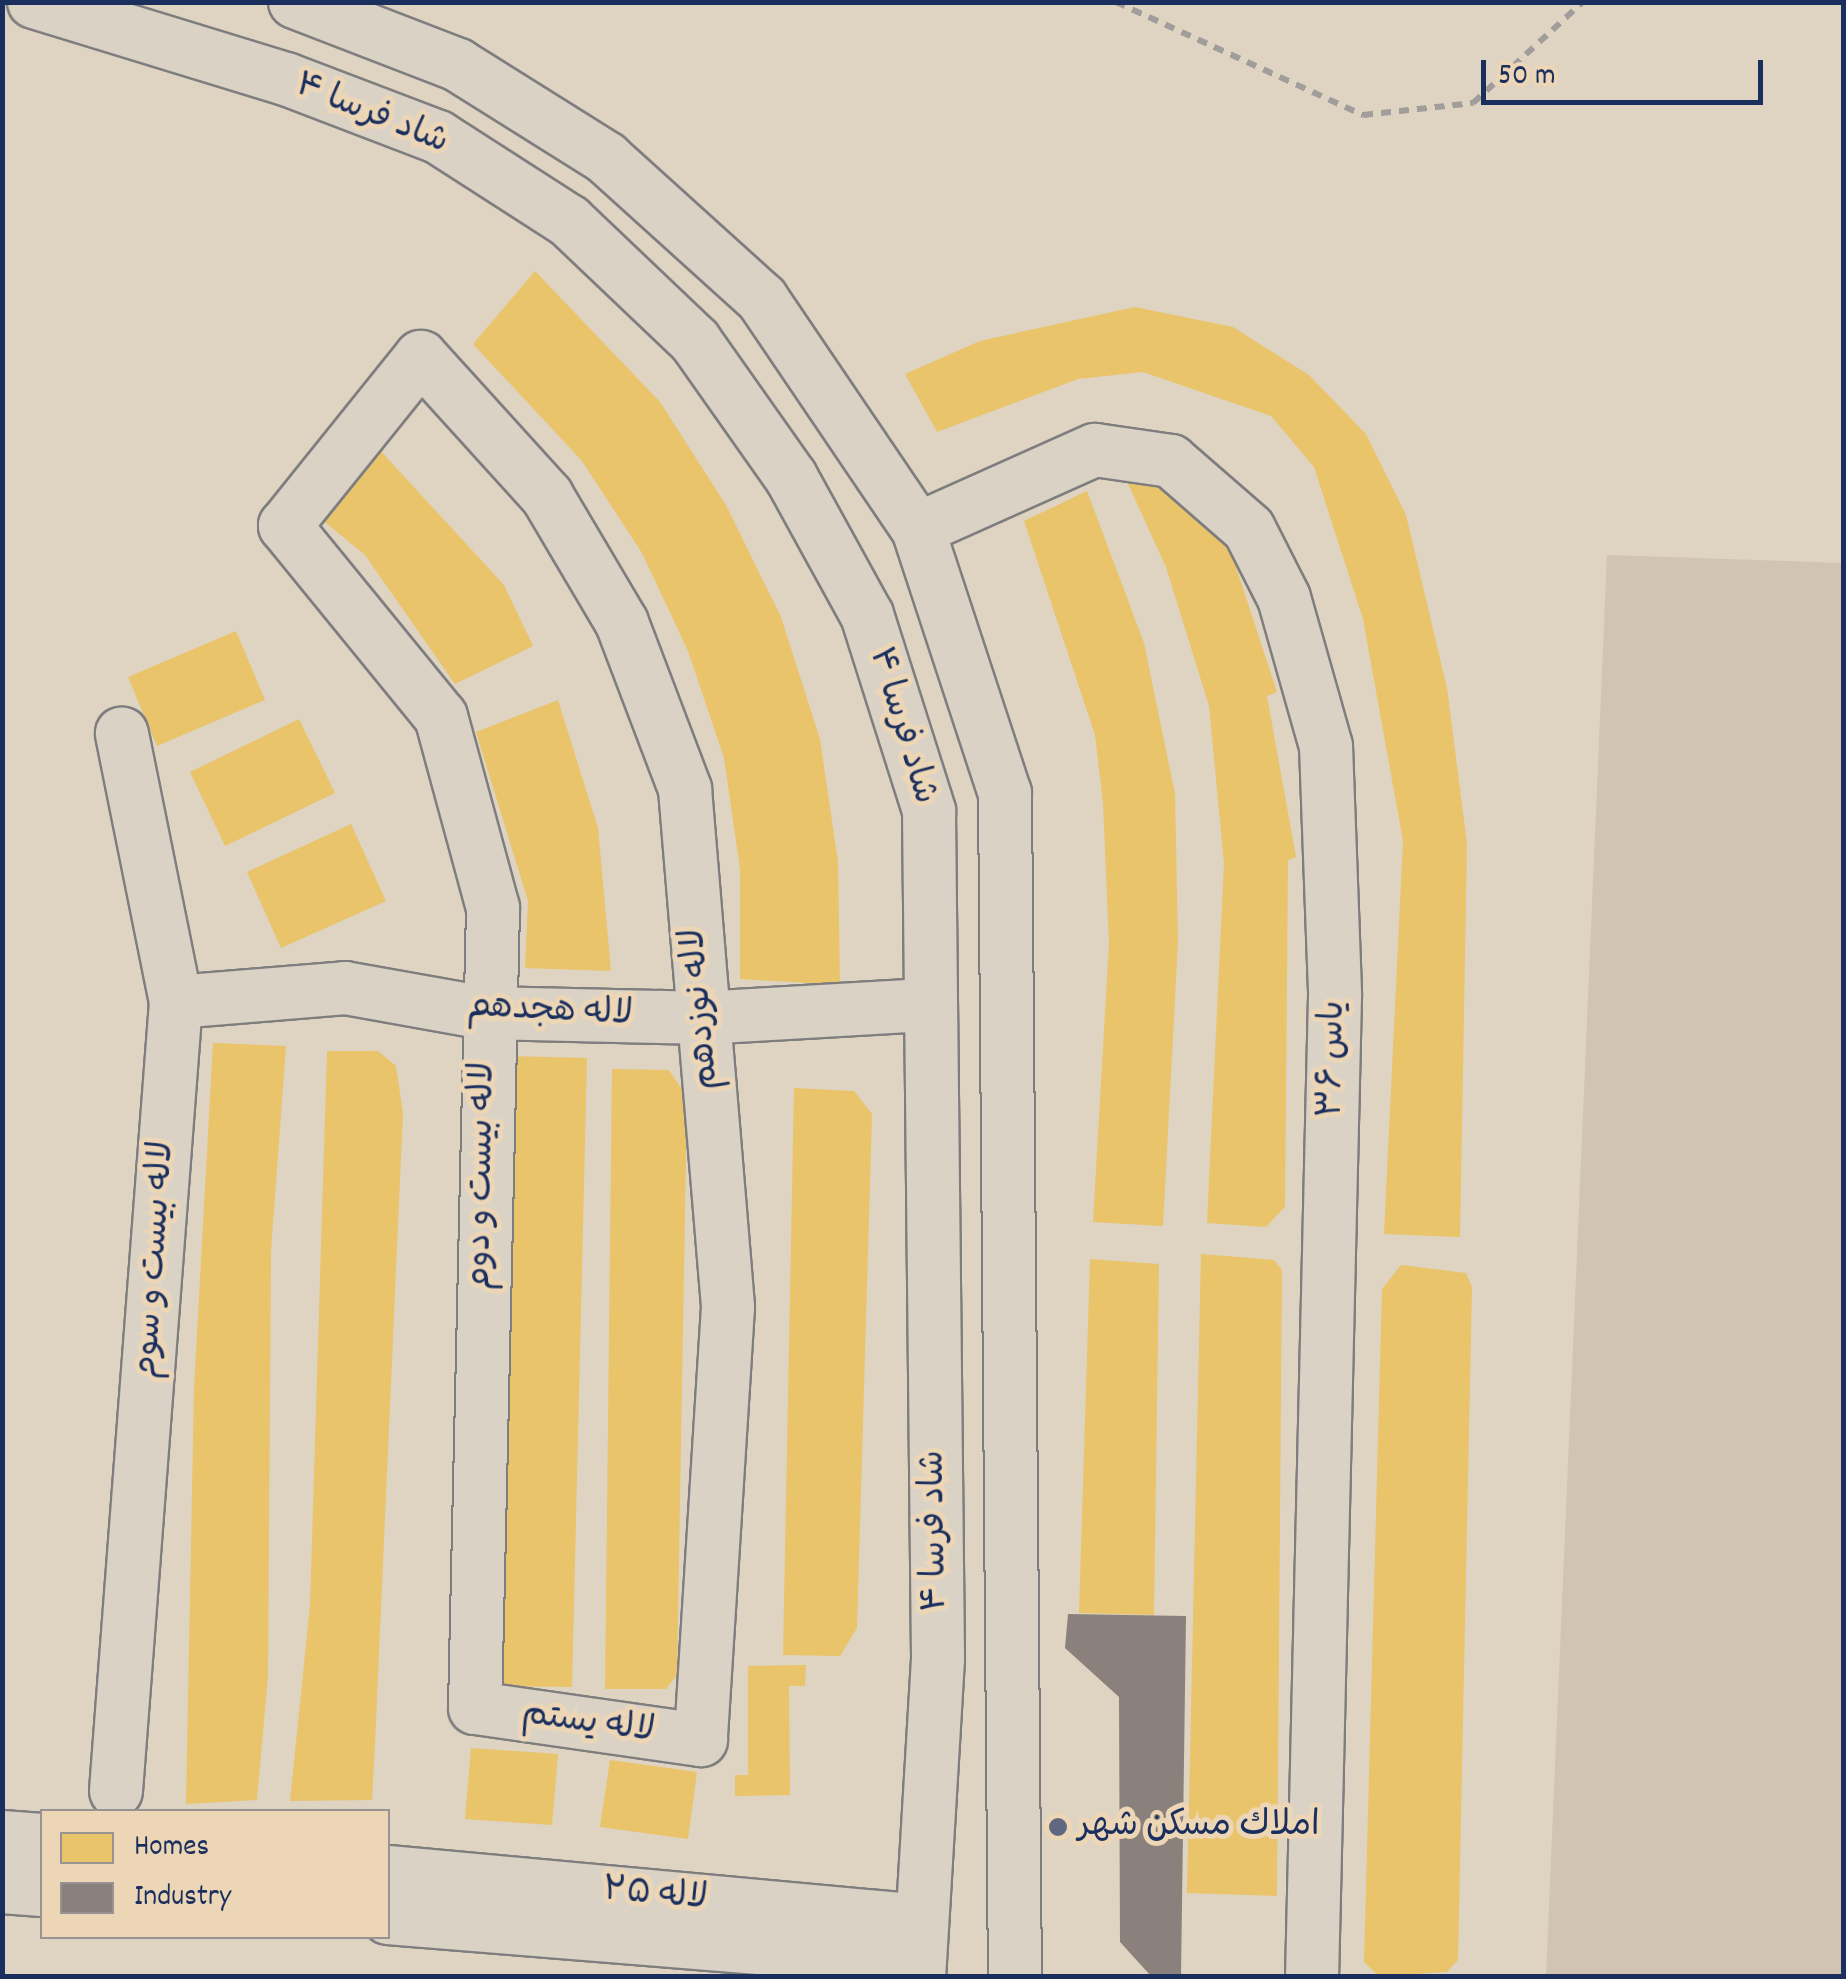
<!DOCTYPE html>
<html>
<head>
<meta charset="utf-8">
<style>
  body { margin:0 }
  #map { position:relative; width:1846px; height:1979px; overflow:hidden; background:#dfd3c2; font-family:Dekko,"Playpen Sans Arabic",sans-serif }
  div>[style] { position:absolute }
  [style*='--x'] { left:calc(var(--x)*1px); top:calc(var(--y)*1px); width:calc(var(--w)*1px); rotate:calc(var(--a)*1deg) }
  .green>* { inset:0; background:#d2c4b2 }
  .homes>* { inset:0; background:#e9c46a }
  .industry>* { inset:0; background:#8a817c }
  .path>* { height:6px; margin-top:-3px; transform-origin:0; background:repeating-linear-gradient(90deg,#a19d9b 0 10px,transparent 0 18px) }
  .roads { filter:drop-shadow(2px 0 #7f7e7f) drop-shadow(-2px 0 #7f7e7f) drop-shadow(0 2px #7f7e7f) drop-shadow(0 -2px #7f7e7f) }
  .minor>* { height:52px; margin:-26px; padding:0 26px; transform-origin:26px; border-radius:26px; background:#dbd2c6 }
  .dots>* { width:28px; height:28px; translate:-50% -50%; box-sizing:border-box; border:5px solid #ecd6b5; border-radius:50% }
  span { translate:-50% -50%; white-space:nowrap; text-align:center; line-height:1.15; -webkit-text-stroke:10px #ecd6b5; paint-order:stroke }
  .street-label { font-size:35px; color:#1b2f5e }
  .poi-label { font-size:35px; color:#1b2f5e }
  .left { translate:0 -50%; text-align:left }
  .frame { position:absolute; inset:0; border:5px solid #1b2f5e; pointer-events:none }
  .legend { position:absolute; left:40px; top:1809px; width:350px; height:130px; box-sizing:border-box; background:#ecd6b5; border:2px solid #989392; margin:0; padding:12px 18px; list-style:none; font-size:30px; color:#1b2f5e }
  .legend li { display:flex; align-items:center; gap:20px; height:50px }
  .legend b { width:50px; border:2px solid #989392 }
  .scale { position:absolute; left:1481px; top:60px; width:282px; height:45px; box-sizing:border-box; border:5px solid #1b2f5e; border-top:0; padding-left:12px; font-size:30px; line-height:35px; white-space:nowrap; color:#1b2f5e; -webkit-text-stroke:8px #ecd6b5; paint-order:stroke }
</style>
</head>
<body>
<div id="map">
  <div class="green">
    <i style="clip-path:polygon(1607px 555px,1843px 563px,1843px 1976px,1546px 1976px)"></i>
  </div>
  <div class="homes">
    <i style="clip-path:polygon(535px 271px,660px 402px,726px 505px,781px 617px,820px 739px,838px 862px,840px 985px,740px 979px,740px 869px,724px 758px,688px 651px,642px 553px,582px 461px,473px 344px)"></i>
    <i style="clip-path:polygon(1135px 307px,1233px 327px,1309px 375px,1366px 434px,1406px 515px,1447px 688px,1467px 844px,1460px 1237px,1384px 1234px,1403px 841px,1363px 619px,1314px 467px,1271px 416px,1143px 372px,1078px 379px,937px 432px,905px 374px,980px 341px)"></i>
    <i style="clip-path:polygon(377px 447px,504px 585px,533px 646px,455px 684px,365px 555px,320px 518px)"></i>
    <i style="clip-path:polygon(1124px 475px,1193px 498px,1230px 549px,1277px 692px,1267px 696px,1296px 857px,1288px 860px,1285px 1207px,1266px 1227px,1207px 1223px,1224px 863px,1209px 706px,1166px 567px)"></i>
    <i style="clip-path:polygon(1087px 491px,1144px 643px,1175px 794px,1178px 942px,1163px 1226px,1093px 1222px,1109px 943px,1103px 803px,1095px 735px,1024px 521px)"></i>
    <i style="clip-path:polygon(236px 631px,265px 700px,157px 746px,128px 677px)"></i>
    <i style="clip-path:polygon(558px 700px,598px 828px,611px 971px,525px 968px,528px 901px,476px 732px)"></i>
    <i style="clip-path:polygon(299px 719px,335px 793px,225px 846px,190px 772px)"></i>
    <i style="clip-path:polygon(351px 824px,386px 901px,281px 948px,247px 872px)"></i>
    <i style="clip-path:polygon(213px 1043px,286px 1046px,271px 1251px,268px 1676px,257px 1800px,186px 1804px,194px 1388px)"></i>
    <i style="clip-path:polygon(327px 1051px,378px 1051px,396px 1066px,403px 1113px,375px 1743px,372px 1800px,290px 1801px,310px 1605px)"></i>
    <i style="clip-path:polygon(507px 1056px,587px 1058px,572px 1687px,493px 1686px)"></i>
    <i style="clip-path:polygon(612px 1069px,669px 1070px,687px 1097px,677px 1675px,666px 1689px,605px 1689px)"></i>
    <i style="clip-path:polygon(794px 1088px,854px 1091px,872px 1114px,857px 1628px,840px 1656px,783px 1655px)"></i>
    <i style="clip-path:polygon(1201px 1254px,1274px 1260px,1282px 1270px,1277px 1896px,1187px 1893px)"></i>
    <i style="clip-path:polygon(1090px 1259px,1159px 1264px,1154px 1615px,1079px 1613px)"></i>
    <i style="clip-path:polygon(1401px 1265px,1466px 1273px,1472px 1287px,1458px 1960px,1447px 1972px,1379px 1976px,1364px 1962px,1382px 1289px)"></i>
    <i style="clip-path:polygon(806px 1665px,805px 1686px,789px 1686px,790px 1795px,735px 1796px,735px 1775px,748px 1775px,748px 1666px)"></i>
    <i style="clip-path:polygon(471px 1748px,558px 1754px,552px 1825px,465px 1819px)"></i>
    <i style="clip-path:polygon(610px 1760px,697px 1772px,688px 1839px,600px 1827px)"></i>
  </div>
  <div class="industry">
    <i style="clip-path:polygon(1068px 1614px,1186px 1616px,1181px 1976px,1151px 1976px,1120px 1942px,1119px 1697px,1065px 1648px)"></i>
  </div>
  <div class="path">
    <i style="--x:1116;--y:2;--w:272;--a:24.6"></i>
    <i style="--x:1363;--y:115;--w:111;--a:-6.2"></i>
    <i style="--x:1473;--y:103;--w:149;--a:-42.6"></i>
  </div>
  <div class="roads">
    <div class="minor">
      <i style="--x:34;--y:2;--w:264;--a:17"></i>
      <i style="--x:286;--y:79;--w:163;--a:20.9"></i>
      <i style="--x:438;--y:137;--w:156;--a:32.7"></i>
      <i style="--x:569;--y:221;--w:174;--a:43.6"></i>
      <i style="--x:695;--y:341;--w:166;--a:54.8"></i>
      <i style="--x:791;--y:477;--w:158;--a:61.2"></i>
      <i style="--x:867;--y:615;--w:206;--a:72.4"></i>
      <i style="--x:929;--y:811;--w:848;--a:89.39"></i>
      <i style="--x:938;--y:1659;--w:318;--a:93.4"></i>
      <i style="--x:295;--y:2;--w:175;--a:21.1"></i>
      <i style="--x:458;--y:65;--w:175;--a:32.1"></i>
      <i style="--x:606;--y:158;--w:210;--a:42.1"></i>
      <i style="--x:762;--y:299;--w:278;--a:55.9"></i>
      <i style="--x:918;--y:529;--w:278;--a:71.8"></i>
      <i style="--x:1005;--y:793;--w:1183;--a:89.52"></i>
      <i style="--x:421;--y:357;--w:188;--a:47.8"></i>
      <i style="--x:547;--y:496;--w:147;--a:59.4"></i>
      <i style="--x:622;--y:623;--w:178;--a:69.2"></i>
      <i style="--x:685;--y:789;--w:520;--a:85.25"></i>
      <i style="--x:728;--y:1307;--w:434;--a:93.6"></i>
      <i style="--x:701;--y:1740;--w:228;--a:-171.9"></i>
      <i style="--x:475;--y:1708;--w:800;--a:-88.71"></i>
      <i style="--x:493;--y:908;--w:198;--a:-105.2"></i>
      <i style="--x:441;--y:717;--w:247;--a:-129.2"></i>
      <i style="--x:285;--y:526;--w:217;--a:-51.2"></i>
      <i style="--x:918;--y:529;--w:194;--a:-24.1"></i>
      <i style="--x:1095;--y:450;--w:77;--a:8.2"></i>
      <i style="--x:1171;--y:461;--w:103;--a:41.1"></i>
      <i style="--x:1249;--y:529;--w:77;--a:63.1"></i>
      <i style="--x:1284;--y:598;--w:154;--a:74.2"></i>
      <i style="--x:1326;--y:746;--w:250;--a:87.9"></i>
      <i style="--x:1335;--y:996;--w:980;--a:91.34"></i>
      <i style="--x:176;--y:1002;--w:170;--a:-4.7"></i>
      <i style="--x:345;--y:988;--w:143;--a:10.1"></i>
      <i style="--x:486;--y:1013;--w:215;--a:1.3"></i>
      <i style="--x:701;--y:1018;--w:225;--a:-3.3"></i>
      <i style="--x:116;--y:1791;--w:791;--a:-85.65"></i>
      <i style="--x:176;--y:1002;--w:274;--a:-101.4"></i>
      <i style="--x:2;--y:1837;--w:40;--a:4.3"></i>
      <i style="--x:388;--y:1872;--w:536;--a:5.24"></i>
      <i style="--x:2;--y:1887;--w:40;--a:4.3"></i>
      <i style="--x:388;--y:1918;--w:533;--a:4.63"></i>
    </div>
  </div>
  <div class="dots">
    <i style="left:1058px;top:1827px;background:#606881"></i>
  </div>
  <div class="street-label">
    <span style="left:371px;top:115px;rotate:22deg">شاد فرسا ۴</span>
    <span style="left:901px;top:726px;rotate:73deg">شاد فرسا ۴</span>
    <span style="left:702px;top:1009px;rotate:-95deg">لاله نوزدهم</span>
    <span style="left:550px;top:1012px;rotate:3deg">لاله هجدهم</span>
    <span style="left:1334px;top:1059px;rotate:-89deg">یاس ۳۶</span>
    <span style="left:483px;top:1176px;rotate:-89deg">لاله بیست و دوم</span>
    <span style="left:156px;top:1260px;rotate:-86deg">لاله بیست و سوم</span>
    <span style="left:936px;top:1531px;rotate:-91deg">شاد فرسا ۴</span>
    <span style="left:588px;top:1724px;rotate:8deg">لاله یستم</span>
    <span style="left:655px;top:1896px;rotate:5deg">لاله ۲۵</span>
  </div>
  <div class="poi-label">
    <span class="left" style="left:1078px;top:1827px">املاك مسكن شهر</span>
  </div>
  <div class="frame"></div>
  <ul class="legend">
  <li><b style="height:28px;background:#e9c46a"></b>Homes</li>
  <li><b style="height:28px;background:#8a817c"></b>Industry</li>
  </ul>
  <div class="scale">50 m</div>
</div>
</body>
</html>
